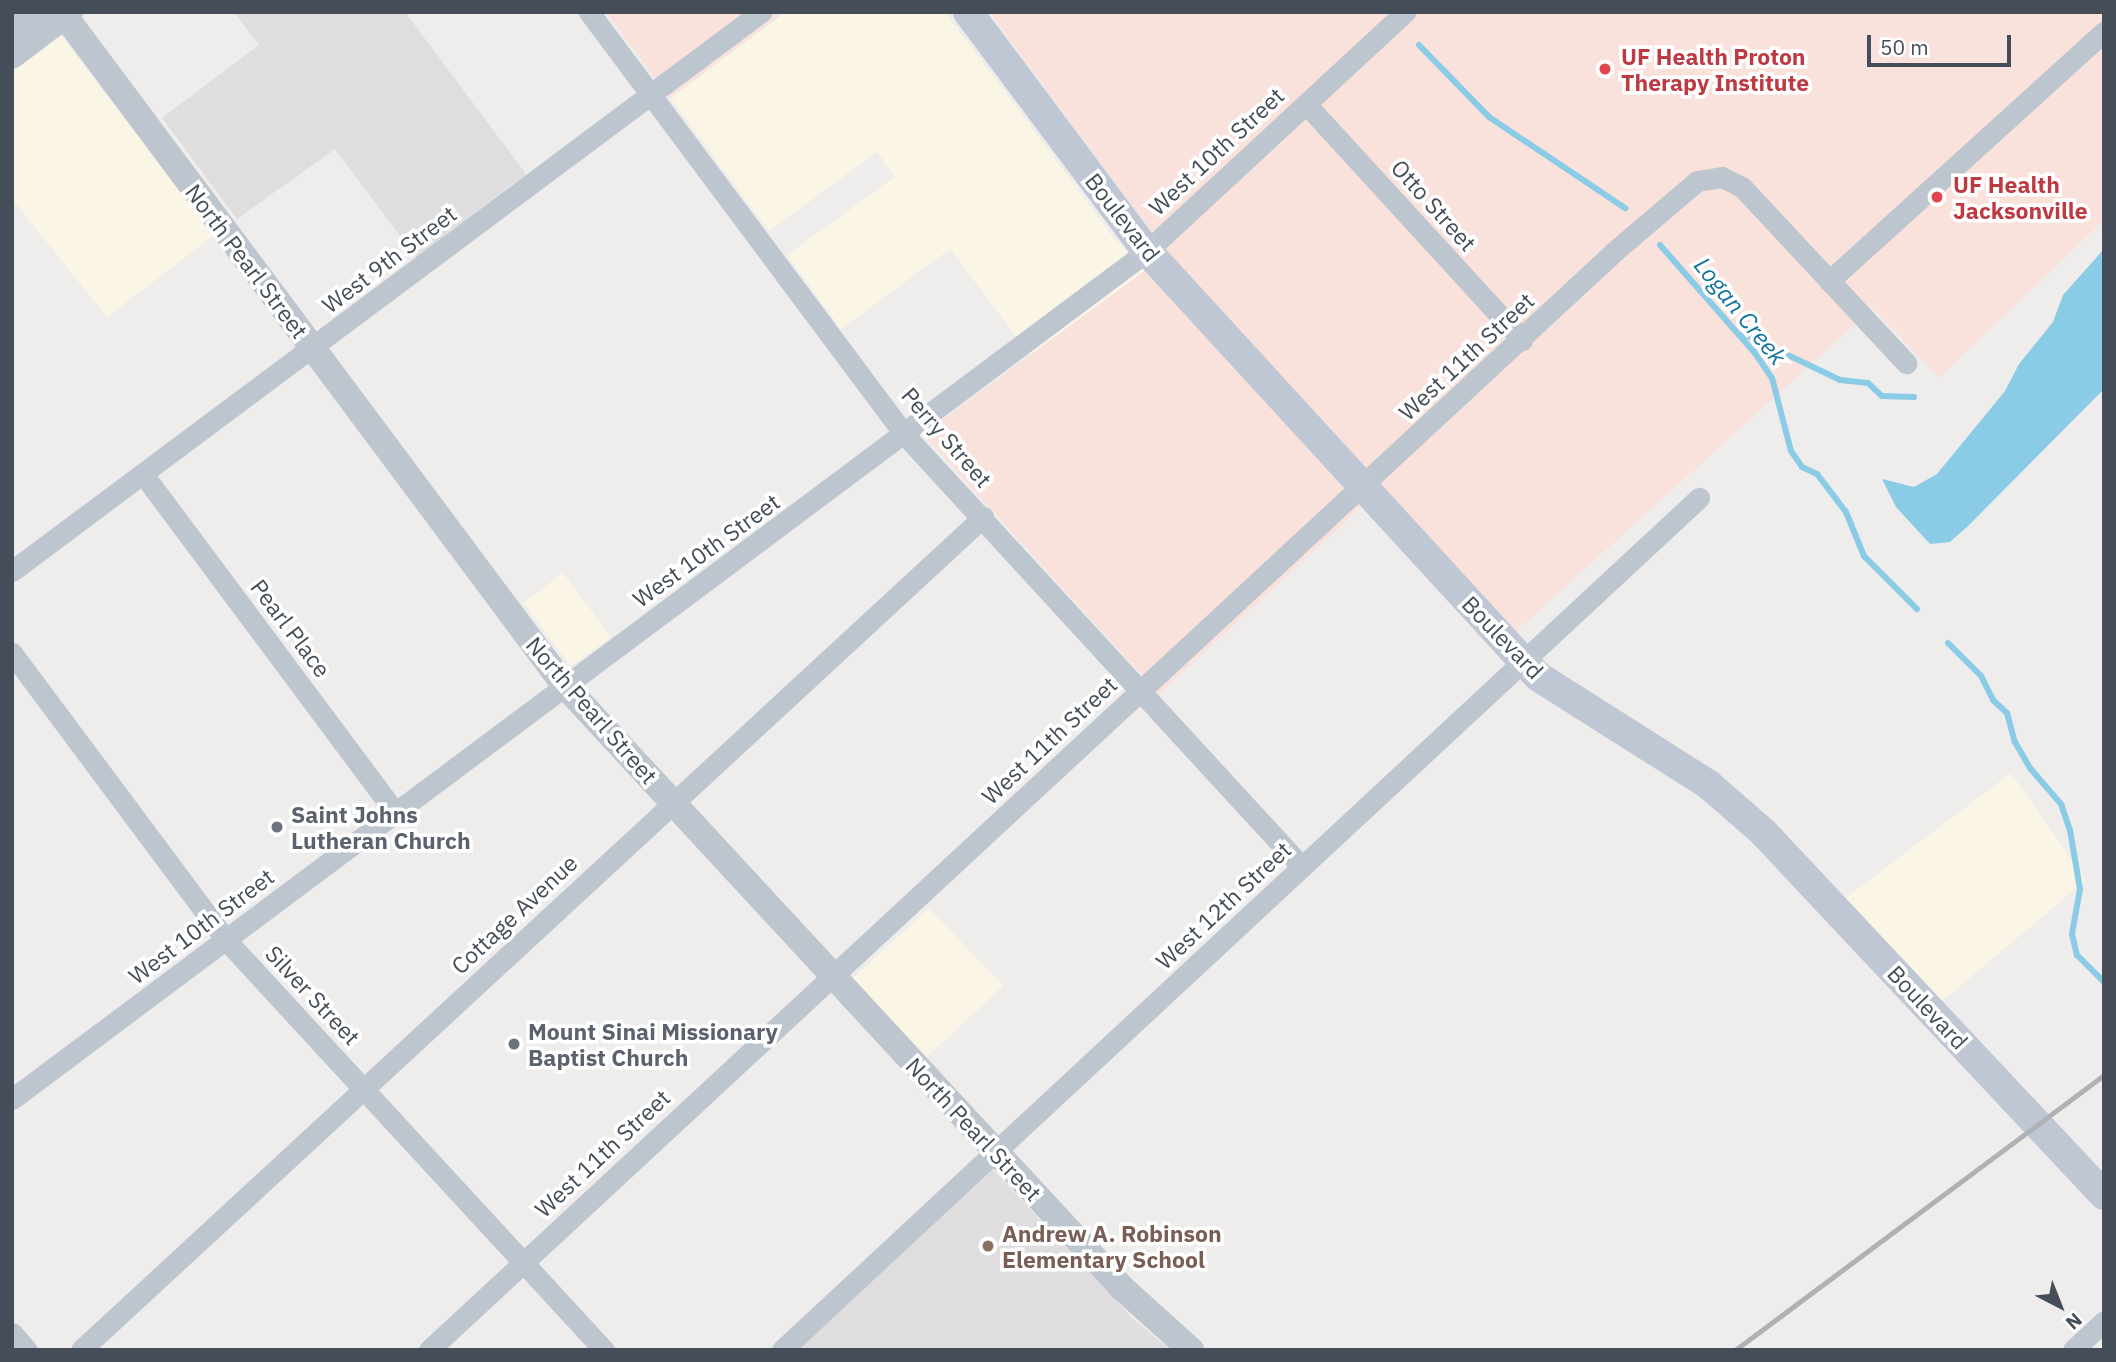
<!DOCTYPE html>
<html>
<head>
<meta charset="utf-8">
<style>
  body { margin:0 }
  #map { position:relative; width:2116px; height:1362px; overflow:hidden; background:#efecec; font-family:"IBM Plex Sans",sans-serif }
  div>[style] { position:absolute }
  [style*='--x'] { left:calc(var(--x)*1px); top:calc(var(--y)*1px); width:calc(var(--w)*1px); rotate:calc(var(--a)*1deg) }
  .commercial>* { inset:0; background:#faf5e4 }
  .education>* { inset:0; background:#dfdddd }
  .medical>* { inset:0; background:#f9e1dc }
  .water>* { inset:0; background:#8acbe6 }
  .stream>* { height:6px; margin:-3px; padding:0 3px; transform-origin:3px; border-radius:3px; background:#8acbe6 }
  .minor>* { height:21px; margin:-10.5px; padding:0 10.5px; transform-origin:10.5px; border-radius:10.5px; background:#bdc5ce }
  .tertiary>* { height:26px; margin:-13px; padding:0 13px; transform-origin:13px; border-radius:13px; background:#bdc5ce }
  .secondary>* { height:30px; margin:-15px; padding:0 15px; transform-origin:15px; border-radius:15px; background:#bfc7d4 }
  .rail>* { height:5px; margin:-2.5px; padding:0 2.5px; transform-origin:2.5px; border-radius:2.5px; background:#aeb1b6 }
  .dots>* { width:19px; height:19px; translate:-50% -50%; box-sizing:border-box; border:4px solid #fff; border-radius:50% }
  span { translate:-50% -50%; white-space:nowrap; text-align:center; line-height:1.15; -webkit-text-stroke:7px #fff; paint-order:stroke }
  .health-label { font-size:23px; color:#be3a42; font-weight:700 }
  .left { translate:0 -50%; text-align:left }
  .street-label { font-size:23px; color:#454e58 }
  .worship-label { font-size:23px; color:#5b616d; font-weight:700 }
  .education-label { font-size:23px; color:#785e54; font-weight:700 }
  .water-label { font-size:24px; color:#13749d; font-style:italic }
  .frame { position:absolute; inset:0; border:14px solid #454e58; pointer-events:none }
  .north { position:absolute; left:2025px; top:1271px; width:70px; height:70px; -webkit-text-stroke:5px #fff; paint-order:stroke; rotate:138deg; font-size:19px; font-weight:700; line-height:28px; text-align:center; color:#454e58 }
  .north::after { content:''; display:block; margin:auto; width:24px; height:32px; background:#454e58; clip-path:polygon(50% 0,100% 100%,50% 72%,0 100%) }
  .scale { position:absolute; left:1867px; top:35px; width:144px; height:32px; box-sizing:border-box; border:4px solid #454e58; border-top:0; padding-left:9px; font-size:21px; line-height:24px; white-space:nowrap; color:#454e58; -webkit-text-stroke:5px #fff; paint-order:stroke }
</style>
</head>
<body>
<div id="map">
  <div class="commercial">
    <i style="clip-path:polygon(785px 12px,945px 12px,1114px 238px,1146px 270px,1030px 355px,950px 249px,841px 329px,787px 255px,895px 177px,877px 152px,769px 231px,670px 98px)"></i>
    <i style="clip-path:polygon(58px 32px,214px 235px,107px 317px,12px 199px,12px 67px)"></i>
    <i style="clip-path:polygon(563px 573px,611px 637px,571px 666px,523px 603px)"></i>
    <i style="clip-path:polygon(2011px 773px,2086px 880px,1941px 1002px,1843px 900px)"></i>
    <i style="clip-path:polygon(929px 908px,1003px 986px,926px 1058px,852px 979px)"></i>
  </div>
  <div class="education">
    <i style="clip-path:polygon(234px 12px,405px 12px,526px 174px,416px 257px,335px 149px,237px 219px,162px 118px,259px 45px)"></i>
    <i style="clip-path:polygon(993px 1170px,1135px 1321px,1171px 1350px,798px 1350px)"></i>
  </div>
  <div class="medical">
    <i style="clip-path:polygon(606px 12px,785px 12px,670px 98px)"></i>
    <i style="clip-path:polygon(989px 12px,2104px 12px,2104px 220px,1939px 378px,1873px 308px,1514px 633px,1171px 258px)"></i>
    <i style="clip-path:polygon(1146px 270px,1361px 507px,1159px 694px,923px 434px)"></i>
  </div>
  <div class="water">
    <i style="clip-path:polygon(2104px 249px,2104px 389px,1967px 527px,1950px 542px,1930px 544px,1896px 507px,1882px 479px,1914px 487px,1937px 474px,2005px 391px,2019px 364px,2053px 322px,2063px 295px)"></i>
  </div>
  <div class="stream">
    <i style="--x:1419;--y:45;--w:100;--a:45.8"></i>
    <i style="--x:1489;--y:117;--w:164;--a:33.8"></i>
    <i style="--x:1660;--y:245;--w:144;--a:48.7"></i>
    <i style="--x:1755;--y:353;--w:30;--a:56"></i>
    <i style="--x:1772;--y:378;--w:75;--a:75.4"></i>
    <i style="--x:1791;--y:451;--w:19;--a:55"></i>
    <i style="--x:1802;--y:467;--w:17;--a:25"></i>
    <i style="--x:1817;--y:474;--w:48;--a:52.7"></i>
    <i style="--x:1846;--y:512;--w:48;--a:67.8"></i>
    <i style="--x:1864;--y:556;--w:75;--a:45"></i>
    <i style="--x:1744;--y:334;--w:106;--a:25.6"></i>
    <i style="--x:1840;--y:380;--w:28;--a:6"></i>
    <i style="--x:1868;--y:383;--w:19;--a:43"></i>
    <i style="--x:1882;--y:396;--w:32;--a:2"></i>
    <i style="--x:1948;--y:643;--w:47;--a:45"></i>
    <i style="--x:1981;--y:676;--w:27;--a:63"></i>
    <i style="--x:1993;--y:700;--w:19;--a:43"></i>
    <i style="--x:2007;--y:713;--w:30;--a:75"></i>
    <i style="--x:2015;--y:742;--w:30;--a:60"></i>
    <i style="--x:2030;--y:768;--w:48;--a:49.3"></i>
    <i style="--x:2061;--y:804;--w:28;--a:71"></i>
    <i style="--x:2070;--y:830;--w:60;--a:80.4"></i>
    <i style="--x:2080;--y:889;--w:46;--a:100.1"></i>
    <i style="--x:2072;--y:934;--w:22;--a:77"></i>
    <i style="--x:2077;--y:955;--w:38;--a:45"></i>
  </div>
  <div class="minor">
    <i style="--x:589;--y:12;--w:527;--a:53.26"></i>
    <i style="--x:904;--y:434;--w:588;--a:47.41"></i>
    <i style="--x:1306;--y:104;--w:320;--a:47.5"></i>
    <i style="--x:1829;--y:281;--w:371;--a:-42.2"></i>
    <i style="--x:143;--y:474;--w:424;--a:53.3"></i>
    <i style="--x:12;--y:571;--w:935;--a:-36.74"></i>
    <i style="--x:12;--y:653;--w:358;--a:53.3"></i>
    <i style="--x:226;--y:940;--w:558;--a:47.33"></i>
    <i style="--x:12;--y:1099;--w:1417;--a:-36.76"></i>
    <i style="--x:1147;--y:251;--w:352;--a:-42.8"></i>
    <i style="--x:12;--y:1333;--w:23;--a:49"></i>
    <i style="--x:81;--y:1350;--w:1228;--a:-42.72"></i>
    <i style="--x:429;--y:1350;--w:1618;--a:-42.82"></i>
    <i style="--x:1616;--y:250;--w:106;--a:-40.4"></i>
    <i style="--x:1697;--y:181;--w:25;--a:-9"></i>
    <i style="--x:1722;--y:177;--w:22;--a:27"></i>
    <i style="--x:1742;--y:187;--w:241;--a:47"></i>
    <i style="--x:782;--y:1350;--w:1252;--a:-42.9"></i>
    <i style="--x:2073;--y:1350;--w:42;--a:-43.1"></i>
  </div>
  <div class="tertiary">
    <i style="--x:62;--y:12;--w:841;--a:53.27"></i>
    <i style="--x:565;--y:686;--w:820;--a:47.22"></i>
    <i style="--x:1122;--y:1288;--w:93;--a:41.9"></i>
    <i style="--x:12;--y:30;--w:31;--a:-36"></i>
    <i style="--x:12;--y:56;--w:73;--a:-37.2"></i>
  </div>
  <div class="secondary">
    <i style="--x:968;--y:12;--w:299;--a:53.2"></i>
    <i style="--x:1147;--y:251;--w:558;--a:47.47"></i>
    <i style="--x:1524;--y:662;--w:21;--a:45"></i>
    <i style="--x:1539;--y:677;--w:201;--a:32.4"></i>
    <i style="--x:1709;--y:785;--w:72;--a:41"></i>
    <i style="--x:1763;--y:832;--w:498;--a:46.8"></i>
  </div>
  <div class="rail">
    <i style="--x:1735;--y:1350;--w:460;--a:-36.7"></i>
  </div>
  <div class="dots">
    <i style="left:1605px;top:69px;background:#e0444e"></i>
    <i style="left:1937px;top:197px;background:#e0444e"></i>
    <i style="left:277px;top:827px;background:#6b7280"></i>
    <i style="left:514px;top:1044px;background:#6b7280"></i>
    <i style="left:988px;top:1246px;background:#8d6e63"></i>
  </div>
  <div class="health-label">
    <span class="left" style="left:1621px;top:69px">UF Health Proton<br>Therapy Institute</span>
    <span class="left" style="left:1953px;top:197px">UF Health<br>Jacksonville</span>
  </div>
  <div class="street-label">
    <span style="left:1216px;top:151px;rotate:-43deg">West 10th Street</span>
    <span style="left:1434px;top:205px;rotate:48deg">Otto Street</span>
    <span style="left:1123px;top:217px;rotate:52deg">Boulevard</span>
    <span style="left:389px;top:259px;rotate:-37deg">West 9th Street</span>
    <span style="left:247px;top:261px;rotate:53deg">North Pearl Street</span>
    <span style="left:1466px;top:356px;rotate:-43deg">West 11th Street</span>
    <span style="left:947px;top:437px;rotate:49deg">Perry Street</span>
    <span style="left:706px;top:550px;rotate:-36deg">West 10th Street</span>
    <span style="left:291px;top:628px;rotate:53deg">Pearl Place</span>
    <span style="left:1503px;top:637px;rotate:46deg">Boulevard</span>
    <span style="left:592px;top:710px;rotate:49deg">North Pearl Street</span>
    <span style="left:1049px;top:740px;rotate:-43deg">West 11th Street</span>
    <span style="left:1223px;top:905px;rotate:-43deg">West 12th Street</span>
    <span style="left:514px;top:914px;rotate:-43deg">Cottage Avenue</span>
    <span style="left:201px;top:926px;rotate:-37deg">West 10th Street</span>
    <span style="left:313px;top:995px;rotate:47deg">Silver Street</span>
    <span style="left:1928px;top:1007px;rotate:47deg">Boulevard</span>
    <span style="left:974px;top:1129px;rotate:47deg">North Pearl Street</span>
    <span style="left:602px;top:1153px;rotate:-43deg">West 11th Street</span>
  </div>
  <div class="worship-label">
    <span class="left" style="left:291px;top:827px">Saint Johns<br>Lutheran Church</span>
    <span class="left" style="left:528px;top:1044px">Mount Sinai Missionary<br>Baptist Church</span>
  </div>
  <div class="education-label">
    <span class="left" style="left:1002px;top:1246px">Andrew A. Robinson<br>Elementary School</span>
  </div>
  <div class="water-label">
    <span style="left:1740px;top:311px;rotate:51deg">Logan Creek</span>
  </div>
  <div class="frame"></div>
  <div class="north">N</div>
  <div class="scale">50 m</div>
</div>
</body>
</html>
